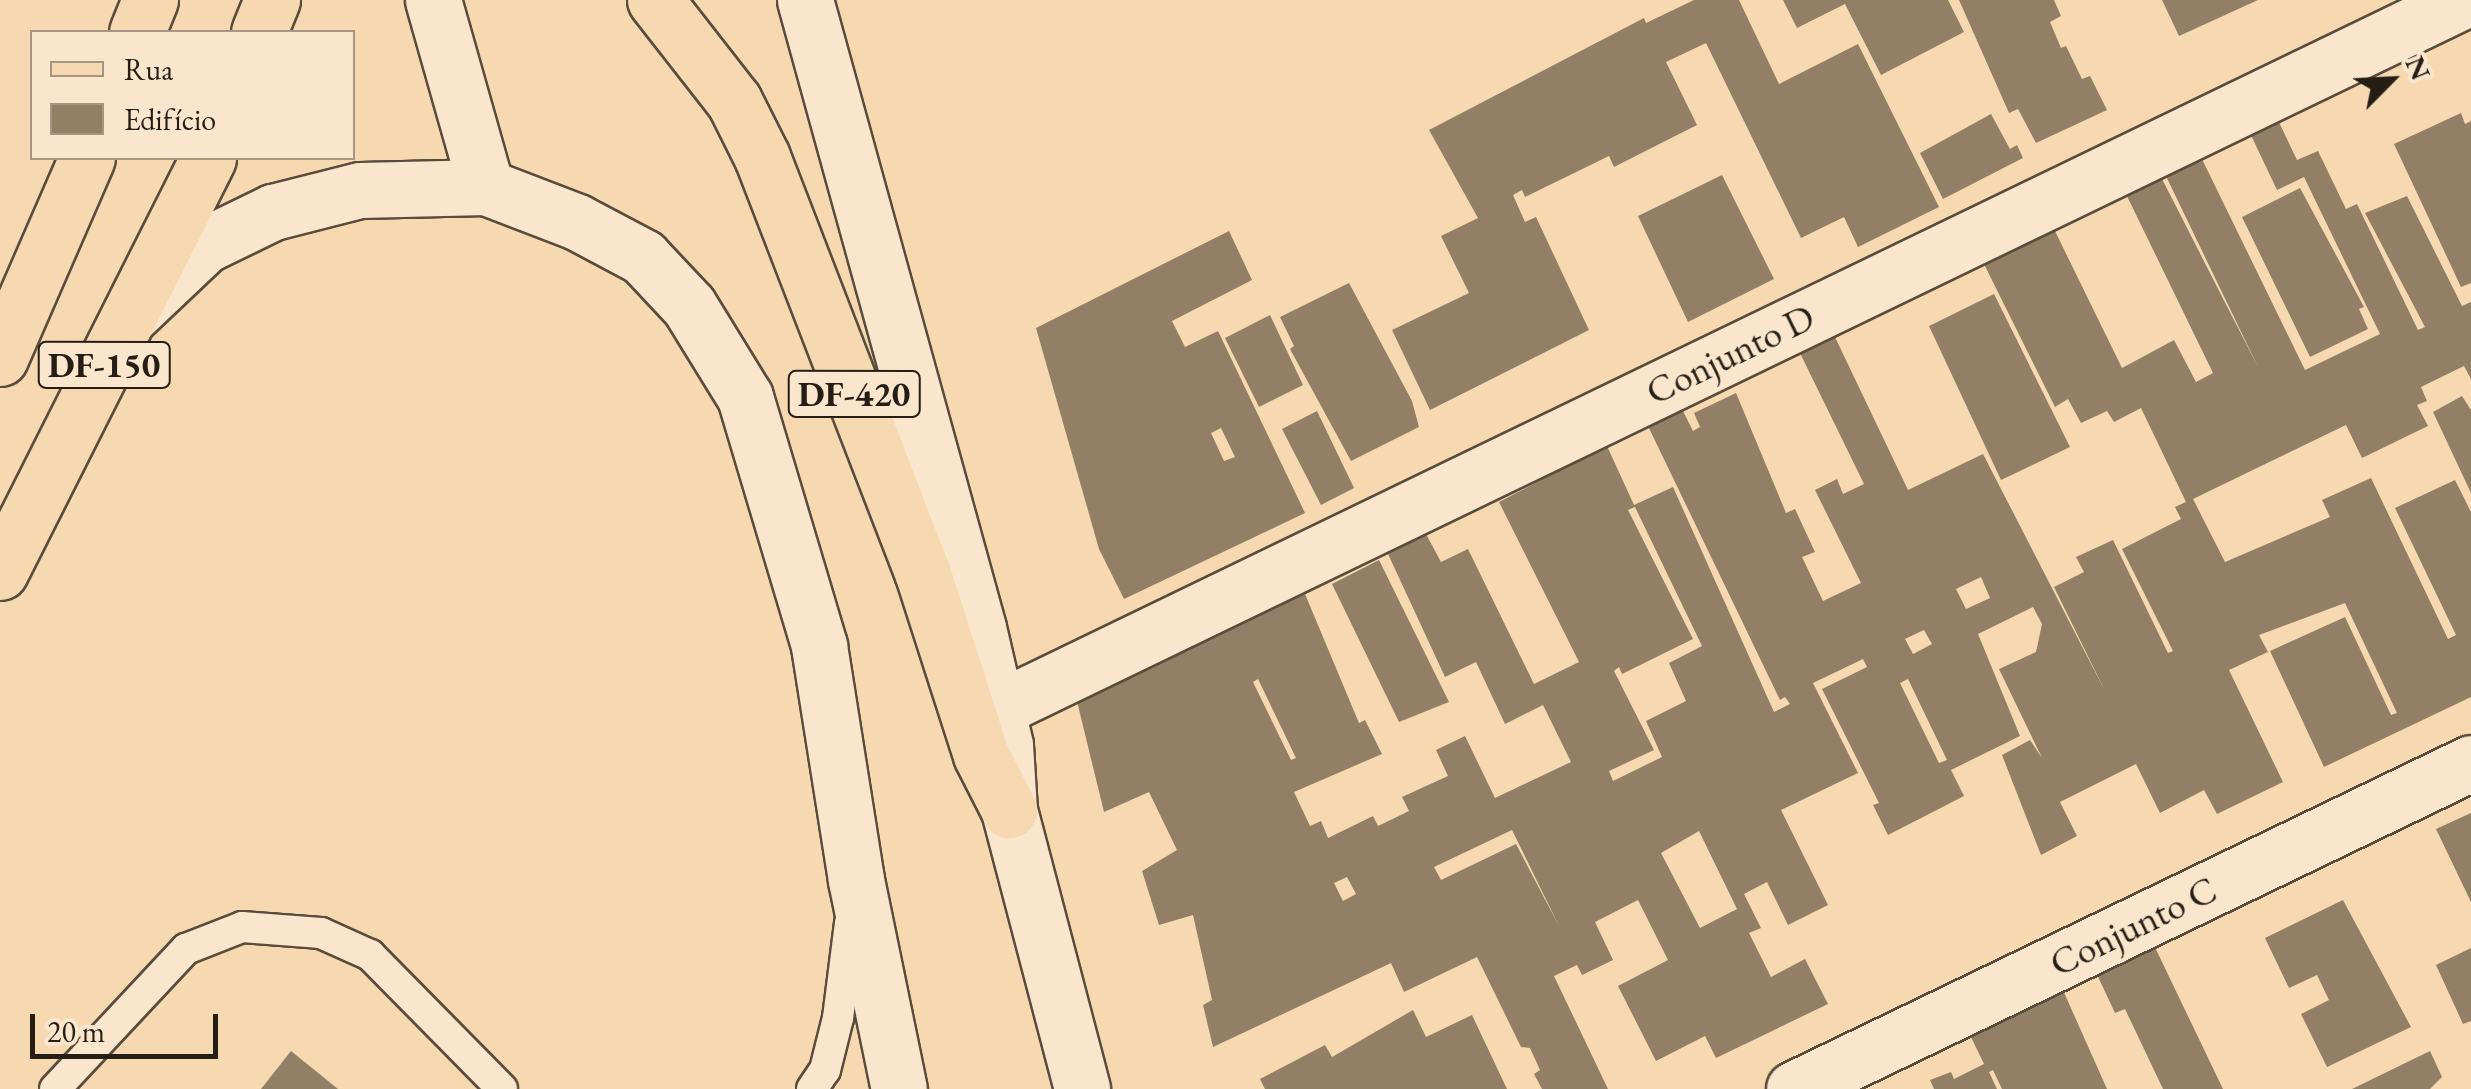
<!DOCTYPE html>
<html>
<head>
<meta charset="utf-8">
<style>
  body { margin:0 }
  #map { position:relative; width:2471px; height:1089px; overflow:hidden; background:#f6d9b0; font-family:"EB Garamond",serif }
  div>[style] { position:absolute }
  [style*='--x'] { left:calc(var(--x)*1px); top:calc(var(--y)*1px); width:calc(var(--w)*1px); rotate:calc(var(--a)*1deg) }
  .building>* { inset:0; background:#927f66 }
  .roads { filter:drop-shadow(2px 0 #5a4c3c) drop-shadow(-2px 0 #5a4c3c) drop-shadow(0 2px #5a4c3c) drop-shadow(0 -2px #5a4c3c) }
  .lane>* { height:30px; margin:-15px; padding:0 15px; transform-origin:15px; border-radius:15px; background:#f9e6cc }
  .street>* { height:55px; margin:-27.5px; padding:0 27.5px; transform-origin:27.5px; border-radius:27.5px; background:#f9e6cc }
  .secondary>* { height:55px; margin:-27.5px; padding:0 27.5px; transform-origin:27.5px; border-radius:27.5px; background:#f9e6cc }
  .primary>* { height:55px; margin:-27.5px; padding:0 27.5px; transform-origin:27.5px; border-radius:27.5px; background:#f6d9b0 }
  span { translate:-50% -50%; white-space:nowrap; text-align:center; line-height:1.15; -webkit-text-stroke:8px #f9e6cc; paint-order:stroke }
  .shield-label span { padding:2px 8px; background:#f9e6cc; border:2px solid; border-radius:8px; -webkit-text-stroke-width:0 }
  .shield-label { font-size:35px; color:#261d15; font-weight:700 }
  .street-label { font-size:38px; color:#261d15 }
  .legend { position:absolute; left:30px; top:30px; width:325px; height:130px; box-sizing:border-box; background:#f9e6cc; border:2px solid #a59683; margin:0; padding:12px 18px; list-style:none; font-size:30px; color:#261d15 }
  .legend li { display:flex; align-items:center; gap:20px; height:50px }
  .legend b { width:50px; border:2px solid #a59683 }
  .north { position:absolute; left:2341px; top:30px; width:100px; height:100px; -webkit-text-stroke:8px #f9e6cc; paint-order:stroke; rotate:66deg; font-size:28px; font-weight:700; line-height:40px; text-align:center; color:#261d15 }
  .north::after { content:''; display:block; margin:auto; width:35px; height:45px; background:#261d15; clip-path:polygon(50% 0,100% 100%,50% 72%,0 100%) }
  .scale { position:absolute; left:30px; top:1014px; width:188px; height:45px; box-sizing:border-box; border:5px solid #261d15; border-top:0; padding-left:12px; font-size:30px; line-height:35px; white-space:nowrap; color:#261d15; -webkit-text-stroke:8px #f9e6cc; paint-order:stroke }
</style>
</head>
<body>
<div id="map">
  <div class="building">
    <i style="clip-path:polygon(1694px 0,1739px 0,1779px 84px,1858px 44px,1939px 207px,1858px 247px,1844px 217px,1801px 238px,1706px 43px,1666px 62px,1697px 125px,1614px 167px,1609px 156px,1525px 197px,1522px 190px,1513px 195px,1525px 222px,1536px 217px,1589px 330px,1430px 410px,1392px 330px,1469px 293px,1441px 236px,1478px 218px,1429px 130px,1644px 18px,1646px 23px)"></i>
    <i style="clip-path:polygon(1783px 0,1948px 0,1964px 32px,1881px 75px,1845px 4px,1797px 28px)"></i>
    <i style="clip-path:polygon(1959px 0,2054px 0,2061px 16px,2050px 22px,2061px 48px,2066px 46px,2082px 79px,2090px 76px,2107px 110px,2036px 143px,2018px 109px,2009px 113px)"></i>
    <i style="clip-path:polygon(2162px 0,2258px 0,2179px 36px)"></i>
    <i style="clip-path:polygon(2461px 113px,2465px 124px,2471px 121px,2471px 283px,2461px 287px,2394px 144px)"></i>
    <i style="clip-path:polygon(1991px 114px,2010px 149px,2017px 145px,2023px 158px,1943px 199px,1920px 153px)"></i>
    <i style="clip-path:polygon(evenodd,2277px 118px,2297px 160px,2318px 151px,2346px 209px,2357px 204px,2418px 330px,2425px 327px,2365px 213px,2407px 196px,2462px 306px,2471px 302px,2471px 379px,2464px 366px,2421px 387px,2427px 401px,2417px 405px,2428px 426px,2362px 458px,2346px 425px,2193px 499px,2225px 562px,2330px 517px,2322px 500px,2371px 478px,2448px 639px,2456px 635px,2395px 508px,2455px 480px,2471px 512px,2471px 697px,2324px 767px,2270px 651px,2345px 617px,2391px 715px,2397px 713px,2345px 603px,2259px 635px,2268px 652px,2229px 670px,2283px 782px,2217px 814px,2204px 790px,2160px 813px,2136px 764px,2060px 802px,2077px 836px,2041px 855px,2002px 755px,2030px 740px,2042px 758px,1999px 669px,2036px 652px,2042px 624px,2033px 607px,1978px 634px,2020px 736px,1951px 770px,1964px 796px,1888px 835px,1873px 805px,1879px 803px,1822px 689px,1867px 667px,1863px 659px,1813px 683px,1858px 773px,1781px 810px,1828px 905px,1788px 925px,1767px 882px,1744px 894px,1761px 928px,1749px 933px,1771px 977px,1805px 959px,1828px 1004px,1716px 1058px,1705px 1036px,1656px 1061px,1618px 986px,1668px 960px,1638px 900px,1595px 922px,1613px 960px,1582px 975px,1577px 965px,1554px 976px,1608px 1089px,1542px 1089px,1534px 1074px,1540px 1070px,1530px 1048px,1521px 1047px,1477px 957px,1404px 992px,1391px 963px,1213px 1047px,1203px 1005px,1212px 1000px,1193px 915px,1159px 925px,1142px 871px,1177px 850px,1149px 792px,1104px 812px,1074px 689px,1305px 594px,1359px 723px,1365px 720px,1382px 754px,1294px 792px,1310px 826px,1321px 821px,1328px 838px,1373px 816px,1378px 826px,1409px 811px,1402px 797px,1448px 776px,1436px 750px,1465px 736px,1495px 798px,1571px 762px,1543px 705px,1505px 724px,1476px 662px,1445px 677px,1388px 554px,1426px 534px,1441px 562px,1468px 549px,1534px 684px,1579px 662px,1499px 502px,1607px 446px,1634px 505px,1673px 487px,1774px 712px,1790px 704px,1785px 697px,1780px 700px,1647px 424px,1681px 407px,1693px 431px,1700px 427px,1694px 413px,1736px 393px,1786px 513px,1795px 509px,1815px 552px,1802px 557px,1823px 601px,1861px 583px,1815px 490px,1837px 479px,1843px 494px,1864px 484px,1799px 351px,1834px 335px,1908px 490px,1983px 454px,2105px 691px,2054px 587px,2084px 572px,2076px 557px,2113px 540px,2168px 653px,2173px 651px,2122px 549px,2181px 519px,2175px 507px,2186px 502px,2141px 408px,2114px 422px,2107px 411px,2081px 423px,2068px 399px,2055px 407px,1983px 262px,2053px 227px,2122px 368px,2174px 340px,2196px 382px,2213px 373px,2125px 192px,2160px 175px,2258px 367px,2164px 172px,2200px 155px,2305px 370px,2380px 334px,2304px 177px,2277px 190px,2249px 131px,2277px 118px,1635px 507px,1702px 646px,1669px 663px,1686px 701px,1646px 721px,1662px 757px,1613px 781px,1609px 771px,1654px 750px,1614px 671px,1619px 667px,1622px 674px,1693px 639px,1628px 510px,1635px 507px,2277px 118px,1981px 577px,1990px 598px,1966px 609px,1956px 589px,1981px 577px,2277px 118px,1924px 630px,1932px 644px,1913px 654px,1905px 639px,1924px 630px,2277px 118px,1258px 679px,1296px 758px,1291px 760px,1253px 682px,1258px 679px,2277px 118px,1908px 679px,1947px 760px,1939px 763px,1900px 683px,1908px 679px,2277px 118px,1512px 830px,1559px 926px,1516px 844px,1441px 880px,1434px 867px,1512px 830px,2277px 118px,1699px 831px,1737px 909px,1700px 928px,1661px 853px,1699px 831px,2277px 118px,1347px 877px,1356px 894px,1343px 901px,1334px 883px,1347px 877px)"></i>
    <i style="clip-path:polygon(1722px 175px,1774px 279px,1688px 322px,1638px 216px)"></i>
    <i style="clip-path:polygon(2300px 188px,2364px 307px,2359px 309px,2368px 329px,2310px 357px,2242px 217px)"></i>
    <i style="clip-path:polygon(evenodd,1229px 231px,1252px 280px,1172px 321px,1185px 347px,1218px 331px,1305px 513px,1124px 599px,1099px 549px,1036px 328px,1229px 231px,1221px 428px,1235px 457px,1224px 461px,1211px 433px,1221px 428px)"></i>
    <i style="clip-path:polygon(1349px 283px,1412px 401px,1419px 427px,1351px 461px,1290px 349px,1294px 346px,1280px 317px)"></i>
    <i style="clip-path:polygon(1994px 294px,2070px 447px,2001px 480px,1929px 326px)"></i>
    <i style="clip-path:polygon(1270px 315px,1303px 385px,1259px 407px,1225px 338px)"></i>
    <i style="clip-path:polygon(2462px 396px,2471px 410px,2471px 493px,2433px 412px)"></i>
    <i style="clip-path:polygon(1317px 411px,1354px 488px,1321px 505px,1282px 429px)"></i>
    <i style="clip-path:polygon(1379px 560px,1449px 702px,1399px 722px,1332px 584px)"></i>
    <i style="clip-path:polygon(2471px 813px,2471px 902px,2436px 829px)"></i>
    <i style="clip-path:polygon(2343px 900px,2411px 1027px,2327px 1067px,2301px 1014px,2329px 1000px,2317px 975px,2289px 988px,2265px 938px)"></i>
    <i style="clip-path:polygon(2151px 939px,2223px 1089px,2163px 1089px,2125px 1009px,2115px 1013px,2093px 966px)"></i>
    <i style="clip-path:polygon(2471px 948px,2471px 1021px,2463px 1024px,2436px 965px)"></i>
    <i style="clip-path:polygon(2062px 988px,2107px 1089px,2002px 1089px,1993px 1070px,1989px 1072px,1997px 1089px,1934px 1089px,1930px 1080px,1951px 1072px,1954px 1079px,1984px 1064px,1969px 1033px)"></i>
    <i style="clip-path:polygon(1413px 1010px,1426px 1037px,1472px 1015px,1507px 1089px,1265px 1089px,1260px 1079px,1325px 1045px,1332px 1057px,1339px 1053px)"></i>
    <i style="clip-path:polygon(291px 1051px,338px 1089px,261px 1089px)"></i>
    <i style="clip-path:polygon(2430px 1051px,2442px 1077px,2430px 1089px,2352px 1089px)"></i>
  </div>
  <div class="roads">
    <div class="lane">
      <i style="--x:55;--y:1089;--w:192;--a:-46.9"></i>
      <i style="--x:186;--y:949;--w:60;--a:-21.4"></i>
      <i style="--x:242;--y:927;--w:79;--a:4.3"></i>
      <i style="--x:321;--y:933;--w:54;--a:24.2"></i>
      <i style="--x:370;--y:955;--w:188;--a:45.4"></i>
      <i style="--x:812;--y:1089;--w:23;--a:-56"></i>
      <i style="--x:825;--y:1070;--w:54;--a:-76"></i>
      <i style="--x:838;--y:1018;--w:96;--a:-82.8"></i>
    </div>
    <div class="street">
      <i style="--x:997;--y:709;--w:1629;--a:-25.79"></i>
      <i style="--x:1794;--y:1089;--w:751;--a:-25.71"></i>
    </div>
    <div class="secondary">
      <i style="--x:433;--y:0;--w:194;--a:74.2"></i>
      <i style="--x:805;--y:0;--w:651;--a:74.6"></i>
      <i style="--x:978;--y:628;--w:120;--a:77"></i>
      <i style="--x:1005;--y:745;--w:65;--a:86.5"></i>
      <i style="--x:1009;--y:810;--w:288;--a:75.3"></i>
      <i style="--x:132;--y:314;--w:100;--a:-43.4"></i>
      <i style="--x:205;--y:245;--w:76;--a:-25.9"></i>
      <i style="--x:273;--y:212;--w:90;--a:-14.2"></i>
      <i style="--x:360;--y:190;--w:126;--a:-1.4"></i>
      <i style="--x:486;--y:187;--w:97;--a:21"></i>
      <i style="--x:577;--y:222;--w:75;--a:27.9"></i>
      <i style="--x:643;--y:257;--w:67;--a:46.8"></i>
      <i style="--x:689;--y:306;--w:107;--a:58.4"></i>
      <i style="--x:745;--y:397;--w:260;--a:73.4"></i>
      <i style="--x:819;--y:646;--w:237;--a:81"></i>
      <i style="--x:856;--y:880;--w:213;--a:78.4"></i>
    </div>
    <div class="primary">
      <i style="--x:655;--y:0;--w:128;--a:52"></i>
      <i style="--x:734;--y:101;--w:63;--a:63.4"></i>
      <i style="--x:762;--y:157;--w:444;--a:68.9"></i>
      <i style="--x:922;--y:571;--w:193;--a:72.2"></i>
      <i style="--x:981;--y:755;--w:62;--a:63"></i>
      <i style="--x:137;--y:32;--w:35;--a:-68"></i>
      <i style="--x:259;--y:32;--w:35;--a:-68"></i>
      <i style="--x:0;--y:358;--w:218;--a:-66.5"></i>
      <i style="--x:0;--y:572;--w:463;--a:-63.3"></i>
    </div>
  </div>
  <div class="shield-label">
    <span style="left:104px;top:365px">DF-150</span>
    <span style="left:854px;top:394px">DF-420</span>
  </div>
  <div class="street-label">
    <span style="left:1730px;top:354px;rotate:-26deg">Conjunto D</span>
    <span style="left:2133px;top:926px;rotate:-26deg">Conjunto C</span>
  </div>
  <ul class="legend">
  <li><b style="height:12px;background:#f6d9b0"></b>Rua</li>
  <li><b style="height:28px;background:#927f66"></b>Edifício</li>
  </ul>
  <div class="north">N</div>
  <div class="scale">20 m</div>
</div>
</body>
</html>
